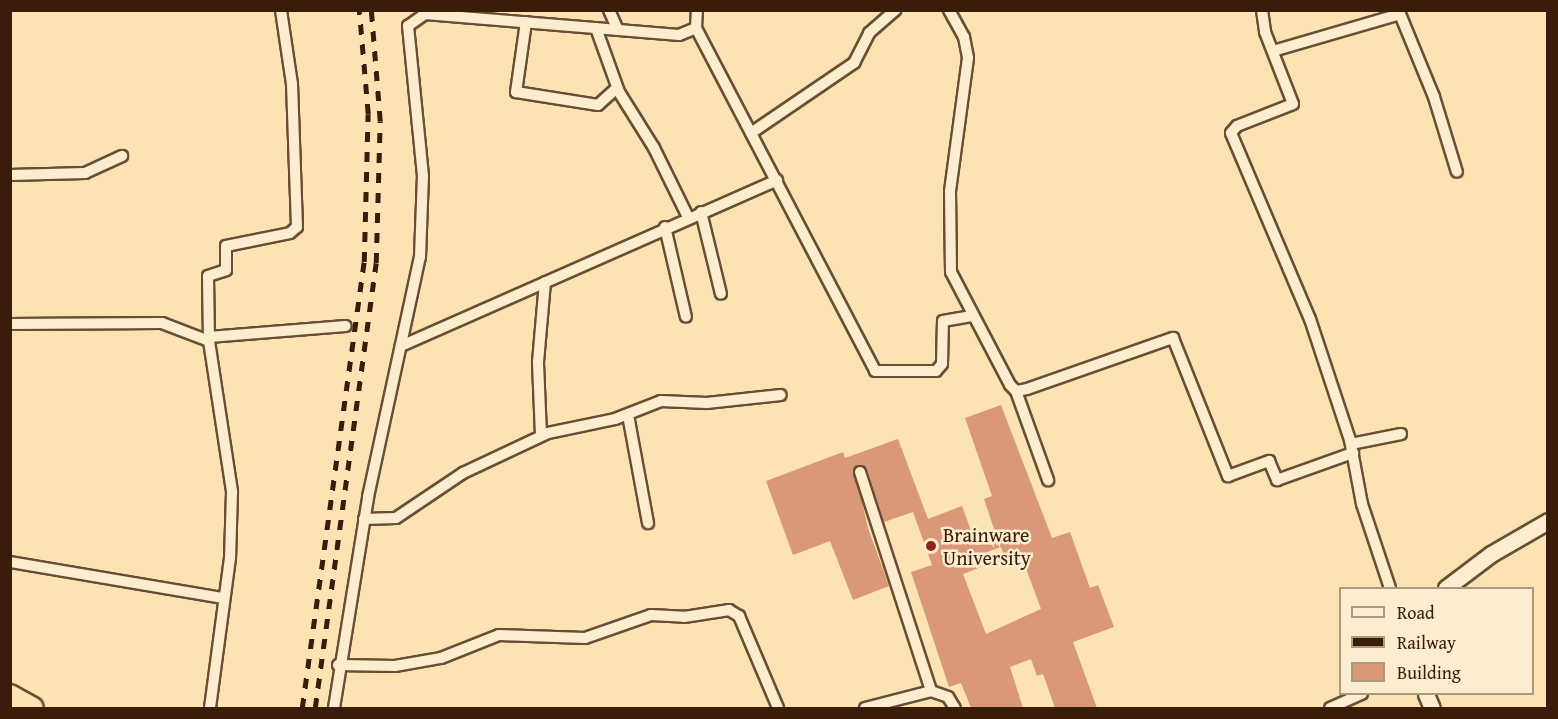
<!DOCTYPE html>
<html>
<head>
<meta charset="utf-8">
<style>
  body { margin:0 }
  #map { position:relative; width:1558px; height:719px; overflow:hidden; background:#fbe3b3; font-family:"Gentium Book Plus",serif }
  div>[style] { position:absolute }
  [style*='--x'] { left:calc(var(--x)*1px); top:calc(var(--y)*1px); width:calc(var(--w)*1px); rotate:calc(var(--a)*1deg) }
  .building>* { inset:0; background:#da9878 }
  .roads { filter:drop-shadow(2px 0 #6a4e34) drop-shadow(-2px 0 #6a4e34) drop-shadow(0 2px #6a4e34) drop-shadow(0 -2px #6a4e34) }
  .street>* { height:10px; margin:-5px; padding:0 5px; transform-origin:5px; border-radius:5px; background:#fcedce }
  .secondary>* { height:15px; margin:-7.5px; padding:0 7.5px; transform-origin:7.5px; border-radius:7.5px; background:#fcedce }
  .highway>* { height:20px; margin:-10px; padding:0 10px; transform-origin:10px; border-radius:10px; background:#fbe3b3 }
  .rail>* { height:4.5px; margin-top:-2.25px; transform-origin:0; background:repeating-linear-gradient(90deg,#391c09 0 10px,transparent 0 20px) }
  .dots>* { width:16px; height:16px; translate:-50% -50%; box-sizing:border-box; border:3px solid #fcedce; border-radius:50% }
  span { translate:-50% -50%; white-space:nowrap; text-align:center; line-height:1.15; -webkit-text-stroke:5px #fcedce; paint-order:stroke }
  .poi-label { font-size:20px; color:#391c09 }
  .left { translate:0 -50%; text-align:left }
  .frame { position:absolute; inset:0; border:12px solid #391c09; pointer-events:none }
  .legend { position:absolute; left:1339px; top:587px; width:195px; height:108px; box-sizing:border-box; background:#fcedce; border:2px solid #ae997f; margin:0; padding:8px 10px; list-style:none; font-size:18px; color:#391c09 }
  .legend li { display:flex; align-items:center; gap:12px; height:30px }
  .legend b { width:30px; border:2px solid #ae997f }
</style>
</head>
<body>
<div id="map">
  <div class="building">
    <i style="clip-path:polygon(evenodd,1001px 405px,1052px 538px,1070px 532px,1090px 588px,1098px 585px,1114px 627px,1073px 642px,1097px 708px,1055px 708px,1043px 674px,1037px 676px,1031px 659px,1010px 667px,1023px 708px,971px 708px,961px 683px,949px 687px,911px 572px,932px 565px,913px 512px,884px 522px,867px 469px,861px 465px,854px 467px,868px 528px,889px 586px,853px 600px,830px 541px,793px 555px,766px 481px,843px 452px,845px 458px,898px 439px,928px 519px,962px 506px,974px 539px,995px 532px,984px 499px,992px 496px,965px 418px,1001px 405px,1001px 547px,1006px 560px,1021px 555px,1041px 609px,986px 634px,963px 574px,981px 567px,976px 556px,1001px 547px)"></i>
  </div>
  <div class="roads">
    <div class="street">
      <i style="--x:609;--y:10;--w:22;--a:66"></i>
      <i style="--x:949;--y:10;--w:31;--a:61"></i>
      <i style="--x:964;--y:37;--w:21;--a:79"></i>
      <i style="--x:968;--y:58;--w:134;--a:97.7"></i>
      <i style="--x:950;--y:191;--w:81;--a:89.3"></i>
      <i style="--x:951;--y:272;--w:127;--a:62.4"></i>
      <i style="--x:1010;--y:385;--w:8;--a:45"></i>
      <i style="--x:1016;--y:391;--w:11;--a:-10"></i>
      <i style="--x:1027;--y:389;--w:155;--a:-19.3"></i>
      <i style="--x:1173;--y:338;--w:149;--a:68.3"></i>
      <i style="--x:1228;--y:476;--w:44;--a:-20.1"></i>
      <i style="--x:1269;--y:461;--w:21;--a:67"></i>
      <i style="--x:1277;--y:480;--w:81;--a:-19.6"></i>
      <i style="--x:1262;--y:10;--w:22;--a:82"></i>
      <i style="--x:1265;--y:32;--w:77;--a:68.7"></i>
      <i style="--x:1293;--y:104;--w:60;--a:158.6"></i>
      <i style="--x:1237;--y:126;--w:9;--a:131"></i>
      <i style="--x:1231;--y:133;--w:202;--a:67"></i>
      <i style="--x:1310;--y:319;--w:127;--a:71.7"></i>
      <i style="--x:1350;--y:440;--w:65;--a:79.4"></i>
      <i style="--x:1362;--y:504;--w:89;--a:71.6"></i>
      <i style="--x:526;--y:22;--w:71;--a:98.1"></i>
      <i style="--x:516;--y:92;--w:83;--a:9"></i>
      <i style="--x:598;--y:105;--w:25;--a:-42"></i>
      <i style="--x:596;--y:28;--w:68;--a:70.2"></i>
      <i style="--x:619;--y:92;--w:66;--a:58"></i>
      <i style="--x:654;--y:148;--w:77;--a:63.8"></i>
      <i style="--x:696;--y:28;--w:387;--a:62.4"></i>
      <i style="--x:875;--y:371;--w:61;--a:0"></i>
      <i style="--x:936;--y:371;--w:9;--a:-49"></i>
      <i style="--x:942;--y:364;--w:43;--a:-88.7"></i>
      <i style="--x:943;--y:321;--w:29;--a:-10"></i>
      <i style="--x:1273;--y:51;--w:132;--a:-16.2"></i>
      <i style="--x:1400;--y:14;--w:90;--a:67.7"></i>
      <i style="--x:1434;--y:97;--w:78;--a:73"></i>
      <i style="--x:751;--y:133;--w:125;--a:-34.2"></i>
      <i style="--x:854;--y:63;--w:34;--a:-63"></i>
      <i style="--x:869;--y:33;--w:35;--a:-41"></i>
      <i style="--x:10;--y:175;--w:75;--a:-1.5"></i>
      <i style="--x:85;--y:173;--w:41;--a:-24.7"></i>
      <i style="--x:701;--y:212;--w:84;--a:76.3"></i>
      <i style="--x:665;--y:227;--w:92;--a:76.9"></i>
      <i style="--x:10;--y:324;--w:152;--a:-0.4"></i>
      <i style="--x:162;--y:323;--w:50;--a:21"></i>
      <i style="--x:209;--y:341;--w:153;--a:81.3"></i>
      <i style="--x:232;--y:492;--w:66;--a:91.7"></i>
      <i style="--x:230;--y:558;--w:151;--a:97.6"></i>
      <i style="--x:209;--y:337;--w:137;--a:-4.6"></i>
      <i style="--x:209;--y:341;--w:65;--a:-90.9"></i>
      <i style="--x:208;--y:276;--w:19;--a:-18"></i>
      <i style="--x:226;--y:270;--w:24;--a:-90"></i>
      <i style="--x:226;--y:246;--w:65;--a:-11.5"></i>
      <i style="--x:290;--y:233;--w:9;--a:-41"></i>
      <i style="--x:297;--y:227;--w:143;--a:-92"></i>
      <i style="--x:292;--y:84;--w:75;--a:-98.5"></i>
      <i style="--x:401;--y:346;--w:411;--a:-23.8"></i>
      <i style="--x:1016;--y:391;--w:95;--a:70.2"></i>
      <i style="--x:628;--y:415;--w:110;--a:79.5"></i>
      <i style="--x:541;--y:435;--w:73;--a:-92.4"></i>
      <i style="--x:538;--y:362;--w:80;--a:-85"></i>
      <i style="--x:1351;--y:444;--w:51;--a:-11.3"></i>
      <i style="--x:860;--y:472;--w:230;--a:72"></i>
      <i style="--x:364;--y:519;--w:32;--a:-2"></i>
      <i style="--x:396;--y:518;--w:81;--a:-33.9"></i>
      <i style="--x:463;--y:473;--w:94;--a:-25.2"></i>
      <i style="--x:548;--y:433;--w:68;--a:-11.8"></i>
      <i style="--x:615;--y:419;--w:49;--a:-21.4"></i>
      <i style="--x:661;--y:401;--w:46;--a:2.5"></i>
      <i style="--x:707;--y:403;--w:74;--a:-6.2"></i>
      <i style="--x:10;--y:562;--w:216;--a:9.6"></i>
      <i style="--x:338;--y:665;--w:57;--a:1"></i>
      <i style="--x:395;--y:666;--w:47;--a:-9.9"></i>
      <i style="--x:441;--y:658;--w:62;--a:-21.6"></i>
      <i style="--x:499;--y:635;--w:86;--a:2"></i>
      <i style="--x:585;--y:638;--w:70;--a:-19.2"></i>
      <i style="--x:651;--y:615;--w:33;--a:3"></i>
      <i style="--x:684;--y:617;--w:46;--a:-8.8"></i>
      <i style="--x:729;--y:610;--w:12;--a:31"></i>
      <i style="--x:739;--y:616;--w:100;--a:67"></i>
      <i style="--x:334;--y:708;--w:214;--a:-80.8"></i>
      <i style="--x:368;--y:497;--w:246;--a:-77.8"></i>
      <i style="--x:420;--y:257;--w:81;--a:-87.9"></i>
      <i style="--x:423;--y:176;--w:151;--a:-95.7"></i>
      <i style="--x:408;--y:26;--w:21;--a:-35"></i>
      <i style="--x:425;--y:14;--w:255;--a:4.7"></i>
      <i style="--x:679;--y:35;--w:18;--a:-22"></i>
      <i style="--x:696;--y:28;--w:18;--a:-87"></i>
      <i style="--x:865;--y:708;--w:68;--a:-14.4"></i>
      <i style="--x:931;--y:691;--w:18;--a:19"></i>
      <i style="--x:948;--y:697;--w:13;--a:58"></i>
      <i style="--x:1330;--y:708;--w:35;--a:-24"></i>
    </div>
    <div class="secondary">
      <i style="--x:1446;--y:588;--w:56;--a:-37.1"></i>
      <i style="--x:1491;--y:554;--w:66;--a:-30.1"></i>
      <i style="--x:1426;--y:694;--w:15;--a:67"></i>
    </div>
    <div class="highway">
      <i style="--x:10;--y:695;--w:26;--a:29"></i>
    </div>
  </div>
  <div class="rail">
    <i style="--x:302;--y:708;--w:450;--a:-82.1"></i>
    <i style="--x:364;--y:262;--w:148;--a:-88.5"></i>
    <i style="--x:368;--y:114;--w:104;--a:-94.9"></i>
    <i style="--x:315;--y:708;--w:449;--a:-82.2"></i>
    <i style="--x:376;--y:263;--w:142;--a:-88.4"></i>
    <i style="--x:380;--y:121;--w:111;--a:-94.6"></i>
  </div>
  <div class="dots">
    <i style="left:931px;top:546px;background:#8f2418"></i>
  </div>
  <div class="poi-label">
    <span class="left" style="left:943px;top:546px">Brainware<br>University</span>
  </div>
  <div class="frame"></div>
  <ul class="legend">
  <li><b style="height:8px;background:#fcedce"></b>Road</li>
  <li><b style="height:8px;background:#391c09"></b>Railway</li>
  <li><b style="height:16px;background:#da9878"></b>Building</li>
  </ul>
</div>
</body>
</html>
